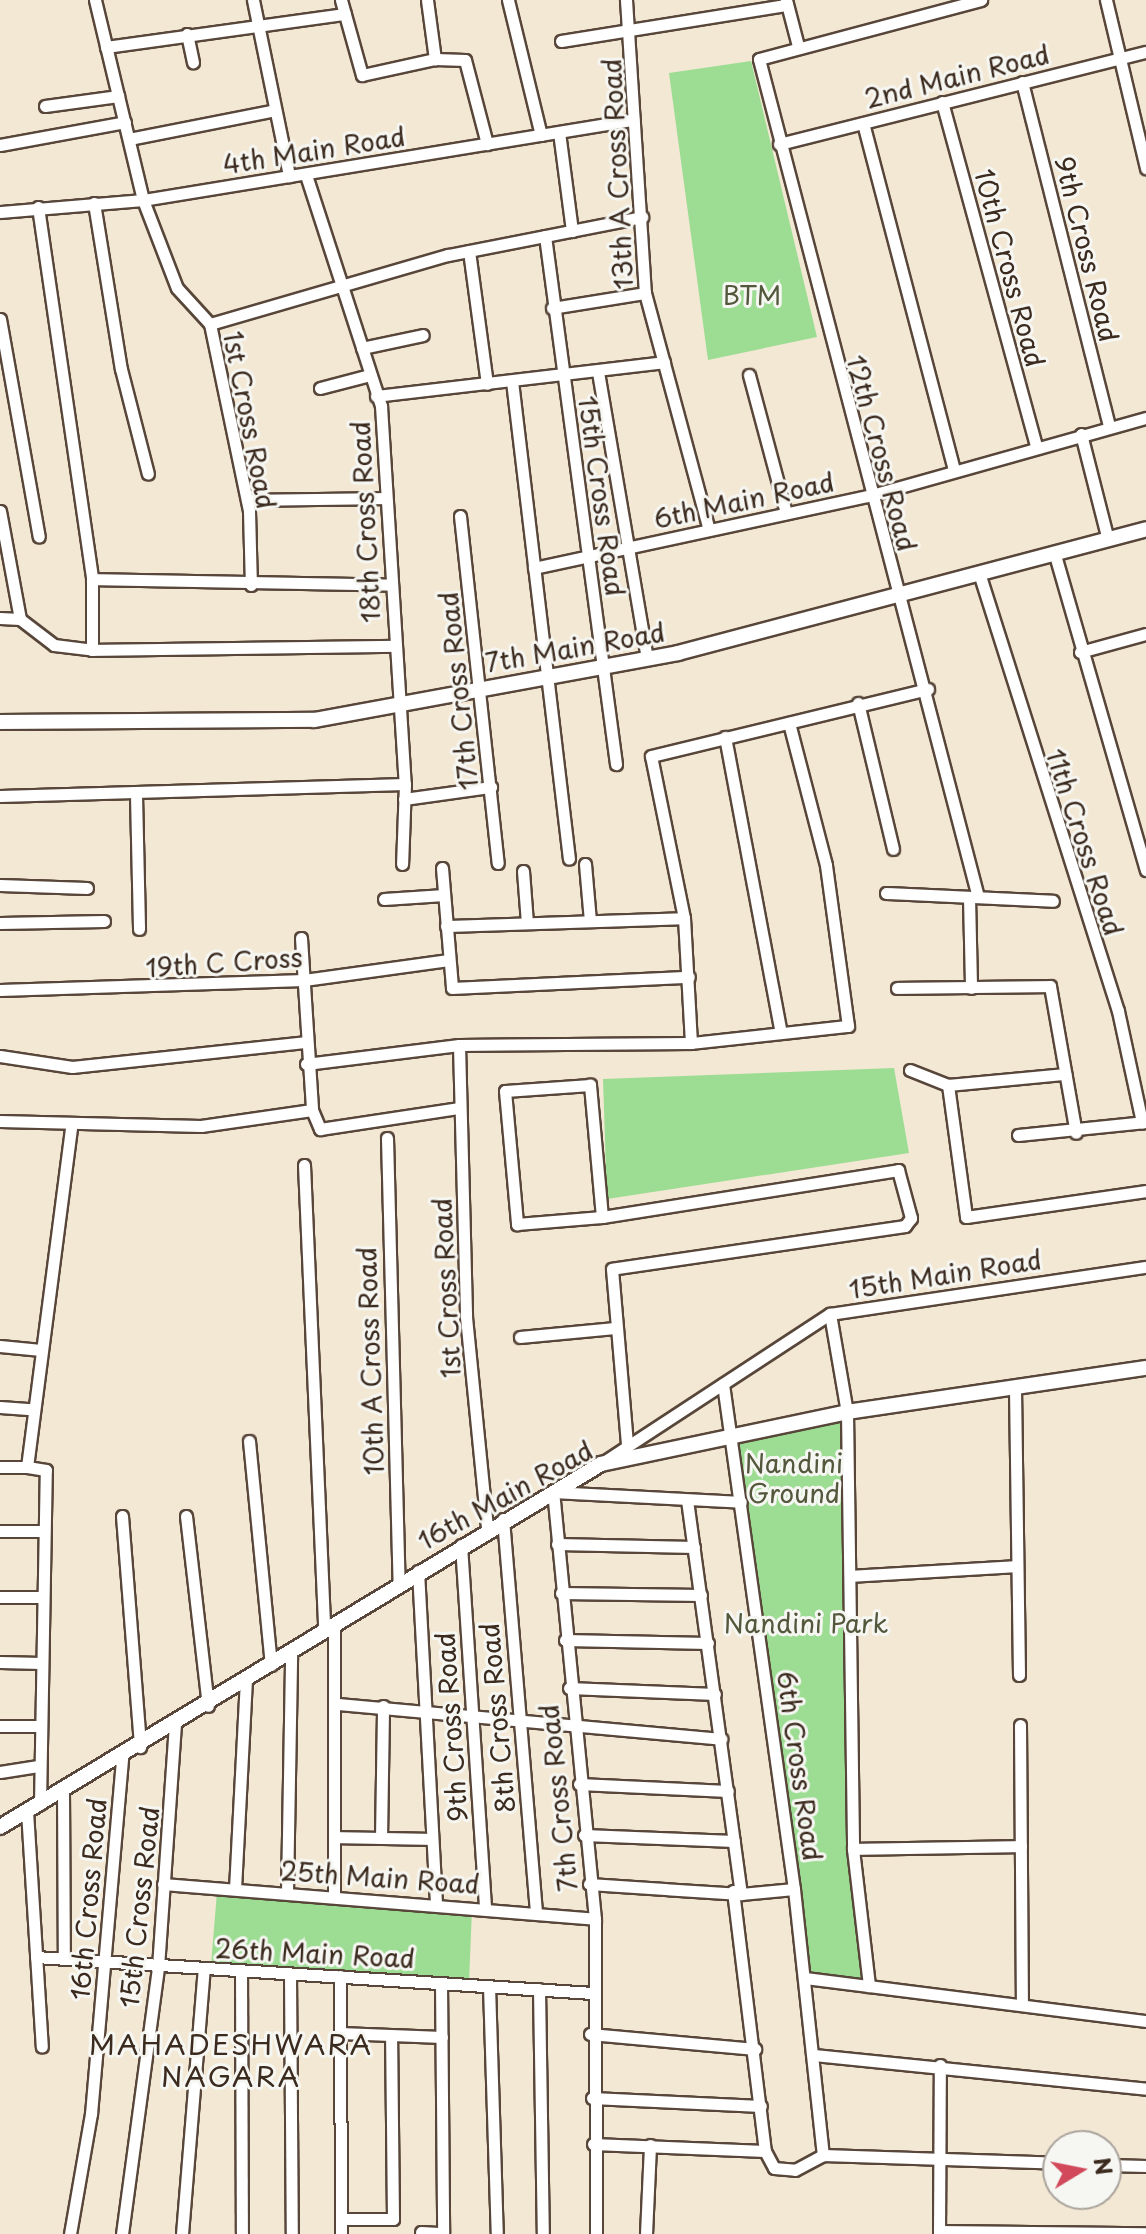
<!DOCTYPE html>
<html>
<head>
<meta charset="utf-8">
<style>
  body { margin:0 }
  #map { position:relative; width:1146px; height:2234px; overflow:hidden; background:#f3e8d4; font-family:"Playpen Sans",sans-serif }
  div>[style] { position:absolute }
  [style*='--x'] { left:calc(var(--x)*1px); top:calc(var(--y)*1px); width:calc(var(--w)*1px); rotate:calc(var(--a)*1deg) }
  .green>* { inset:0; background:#9cdd93 }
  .roads { filter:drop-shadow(2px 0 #574639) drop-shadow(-2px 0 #574639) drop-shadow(0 2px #574639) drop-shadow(0 -2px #574639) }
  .minor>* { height:11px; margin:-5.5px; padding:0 5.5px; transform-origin:5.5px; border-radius:5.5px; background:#fff }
  .tertiary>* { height:14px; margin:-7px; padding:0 7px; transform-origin:7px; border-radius:7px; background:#fff }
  span { translate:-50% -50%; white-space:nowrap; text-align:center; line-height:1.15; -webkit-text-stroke:6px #f6f6f2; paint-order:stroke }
  .street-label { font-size:26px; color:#3b2a1e }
  .park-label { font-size:26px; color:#53573b }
  .neighbourhood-label { font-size:28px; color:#3b2a1e; letter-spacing:2px }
  .north { position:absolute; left:1042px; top:2130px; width:80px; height:80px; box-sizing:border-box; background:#f6f6f2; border:2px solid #aba49d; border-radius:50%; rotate:80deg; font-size:22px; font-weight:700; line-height:32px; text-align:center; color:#3b2a1e }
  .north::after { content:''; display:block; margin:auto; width:28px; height:36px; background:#d1495b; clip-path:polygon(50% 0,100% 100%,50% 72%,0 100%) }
</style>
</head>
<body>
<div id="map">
  <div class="green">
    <i style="clip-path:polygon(751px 61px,817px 337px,708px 360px,669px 73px)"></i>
    <i style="clip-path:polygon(894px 1068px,909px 1153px,607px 1199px,603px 1079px)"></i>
    <i style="clip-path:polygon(842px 1417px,847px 1580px,864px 1981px,810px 1973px,738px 1439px)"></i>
    <i style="clip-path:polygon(217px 1892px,472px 1910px,469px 1982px,211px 1965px)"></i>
  </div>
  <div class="roads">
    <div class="minor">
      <i style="--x:95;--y:0;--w:206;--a:76.5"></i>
      <i style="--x:143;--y:200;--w:94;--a:68.9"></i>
      <i style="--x:177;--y:288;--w:49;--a:47.5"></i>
      <i style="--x:210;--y:324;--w:191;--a:78.2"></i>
      <i style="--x:249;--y:511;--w:74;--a:88.5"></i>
      <i style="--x:253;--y:0;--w:180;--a:78.4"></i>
      <i style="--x:341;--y:0;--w:78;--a:74.4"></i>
      <i style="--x:362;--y:75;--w:75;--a:-12.4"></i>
      <i style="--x:427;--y:0;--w:60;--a:82.3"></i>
      <i style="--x:435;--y:59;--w:30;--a:2"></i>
      <i style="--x:465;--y:60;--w:87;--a:75.3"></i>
      <i style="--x:508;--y:0;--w:139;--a:76.3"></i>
      <i style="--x:626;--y:0;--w:294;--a:86.3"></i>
      <i style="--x:645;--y:293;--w:245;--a:74.9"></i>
      <i style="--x:786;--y:0;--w:48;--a:75.4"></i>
      <i style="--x:1106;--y:0;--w:173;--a:76.6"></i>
      <i style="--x:187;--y:34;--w:29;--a:78"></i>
      <i style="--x:561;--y:41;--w:229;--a:-9.1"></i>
      <i style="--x:106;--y:47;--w:241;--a:-7.9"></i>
      <i style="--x:1022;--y:82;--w:355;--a:75.8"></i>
      <i style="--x:942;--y:102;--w:357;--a:74.7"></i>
      <i style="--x:45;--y:106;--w:74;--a:-7.8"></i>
      <i style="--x:863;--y:123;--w:356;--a:75.3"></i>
      <i style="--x:559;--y:132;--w:100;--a:82.5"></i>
      <i style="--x:129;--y:139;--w:149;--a:-11.2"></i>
      <i style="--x:779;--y:144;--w:378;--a:-14.1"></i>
      <i style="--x:0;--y:145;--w:127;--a:-10.4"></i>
      <i style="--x:306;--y:175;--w:243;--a:72"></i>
      <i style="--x:381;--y:406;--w:379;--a:86.4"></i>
      <i style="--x:405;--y:784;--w:80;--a:92.1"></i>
      <i style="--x:94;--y:203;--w:168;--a:80.8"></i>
      <i style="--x:121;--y:369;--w:108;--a:75.6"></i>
      <i style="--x:38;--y:207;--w:376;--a:81.7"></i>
      <i style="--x:92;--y:579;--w:71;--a:90"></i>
      <i style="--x:0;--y:212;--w:144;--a:-4.8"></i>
      <i style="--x:143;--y:200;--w:497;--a:-9.3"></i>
      <i style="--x:545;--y:236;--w:533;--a:82.34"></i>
      <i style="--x:469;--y:251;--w:134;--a:82.3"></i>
      <i style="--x:552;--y:308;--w:94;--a:-9.2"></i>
      <i style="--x:0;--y:319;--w:221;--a:79.9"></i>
      <i style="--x:210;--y:324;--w:248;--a:-16.2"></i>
      <i style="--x:448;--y:255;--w:198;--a:-11.1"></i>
      <i style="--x:362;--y:348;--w:62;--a:-12"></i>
      <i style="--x:598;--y:372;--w:291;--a:80.3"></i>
      <i style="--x:749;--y:375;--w:143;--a:75"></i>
      <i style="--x:512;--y:381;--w:481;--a:83.2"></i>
      <i style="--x:320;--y:388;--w:52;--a:-14.6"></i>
      <i style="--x:376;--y:396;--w:290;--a:-6.7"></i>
      <i style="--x:1081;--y:434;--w:109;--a:75.7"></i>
      <i style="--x:247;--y:500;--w:139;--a:-0.8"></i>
      <i style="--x:0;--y:511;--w:110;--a:79.5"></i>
      <i style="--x:460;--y:516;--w:349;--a:83.8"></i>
      <i style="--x:1055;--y:555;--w:328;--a:73.9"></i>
      <i style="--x:534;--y:568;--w:342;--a:-12.2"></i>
      <i style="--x:868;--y:496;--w:289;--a:-15.7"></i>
      <i style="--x:980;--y:576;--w:456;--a:72.4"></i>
      <i style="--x:1118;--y:1011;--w:114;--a:77.8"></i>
      <i style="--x:92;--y:579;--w:299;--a:1.1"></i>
      <i style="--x:0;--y:618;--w:20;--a:3"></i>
      <i style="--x:20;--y:619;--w:43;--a:37.4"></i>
      <i style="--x:54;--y:645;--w:38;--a:7"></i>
      <i style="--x:92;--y:650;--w:302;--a:-0.8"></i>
      <i style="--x:1080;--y:652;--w:68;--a:-15.3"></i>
      <i style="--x:858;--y:703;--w:150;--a:76.5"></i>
      <i style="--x:725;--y:737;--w:300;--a:79.3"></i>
      <i style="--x:136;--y:795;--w:134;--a:88.7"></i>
      <i style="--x:0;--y:796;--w:405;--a:-1.7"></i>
      <i style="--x:404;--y:799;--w:88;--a:-7.9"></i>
      <i style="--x:585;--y:864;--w:57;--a:85"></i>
      <i style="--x:442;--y:868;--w:120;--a:85.2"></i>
      <i style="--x:452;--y:988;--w:237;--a:-2.7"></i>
      <i style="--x:523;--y:871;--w:52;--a:85.6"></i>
      <i style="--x:0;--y:885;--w:87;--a:2"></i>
      <i style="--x:886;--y:893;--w:167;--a:2.7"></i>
      <i style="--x:969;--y:897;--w:91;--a:88.7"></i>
      <i style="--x:978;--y:897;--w:866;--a:-104.65"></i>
      <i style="--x:759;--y:59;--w:230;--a:-14.9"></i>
      <i style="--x:384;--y:899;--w:60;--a:-3.8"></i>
      <i style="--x:0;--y:923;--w:104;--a:-1.1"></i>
      <i style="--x:446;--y:926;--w:238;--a:-1.9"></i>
      <i style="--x:301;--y:938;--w:172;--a:86.3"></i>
      <i style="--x:897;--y:988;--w:153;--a:-0.7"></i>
      <i style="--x:1050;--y:986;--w:149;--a:80"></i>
      <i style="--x:0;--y:990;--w:304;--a:-1.9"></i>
      <i style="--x:304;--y:980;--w:146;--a:-7.9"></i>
      <i style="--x:691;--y:1043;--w:125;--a:-93.2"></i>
      <i style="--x:684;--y:918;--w:165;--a:-101.5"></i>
      <i style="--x:651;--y:756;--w:285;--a:-13.6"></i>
      <i style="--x:459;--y:1045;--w:272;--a:88.5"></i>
      <i style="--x:466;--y:1317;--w:212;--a:84.3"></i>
      <i style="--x:0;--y:1056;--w:73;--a:8.7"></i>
      <i style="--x:72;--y:1067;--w:234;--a:-6.1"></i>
      <i style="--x:306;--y:1064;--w:154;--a:-7.1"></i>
      <i style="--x:459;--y:1045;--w:232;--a:-0.5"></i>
      <i style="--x:691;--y:1043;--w:158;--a:-6.2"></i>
      <i style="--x:848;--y:1026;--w:162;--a:-97.8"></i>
      <i style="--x:826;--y:865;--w:147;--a:-104.6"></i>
      <i style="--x:910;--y:1070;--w:41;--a:21.5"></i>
      <i style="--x:948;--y:1085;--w:118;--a:-5.4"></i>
      <i style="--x:948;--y:1085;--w:133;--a:82.2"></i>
      <i style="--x:966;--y:1217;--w:182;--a:-8.2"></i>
      <i style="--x:0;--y:1121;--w:201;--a:1.4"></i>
      <i style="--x:201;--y:1126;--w:112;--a:-8.2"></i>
      <i style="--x:312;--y:1110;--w:21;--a:67"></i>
      <i style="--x:320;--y:1129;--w:141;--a:-8.6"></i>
      <i style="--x:1018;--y:1135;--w:128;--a:-5.8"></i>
      <i style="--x:387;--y:1138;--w:445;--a:88.5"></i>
      <i style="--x:304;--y:1165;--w:466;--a:87.5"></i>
      <i style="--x:602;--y:1217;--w:133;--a:-95.2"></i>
      <i style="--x:590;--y:1085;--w:85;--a:176"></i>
      <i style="--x:505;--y:1091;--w:134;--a:84.8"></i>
      <i style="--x:517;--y:1224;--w:85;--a:-4.7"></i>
      <i style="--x:602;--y:1217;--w:300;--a:-9"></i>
      <i style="--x:898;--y:1170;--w:50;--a:74.8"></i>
      <i style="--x:911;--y:1218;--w:10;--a:127"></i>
      <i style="--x:905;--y:1226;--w:296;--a:171.7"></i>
      <i style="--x:612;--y:1269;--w:177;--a:85.1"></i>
      <i style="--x:830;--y:1314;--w:99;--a:80.2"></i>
      <i style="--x:847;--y:1412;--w:437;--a:89.2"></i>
      <i style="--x:853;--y:1849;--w:138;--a:83.3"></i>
      <i style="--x:520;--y:1337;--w:95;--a:-5.4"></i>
      <i style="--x:0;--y:1346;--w:41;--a:5.6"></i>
      <i style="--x:723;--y:1384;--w:510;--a:82"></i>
      <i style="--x:794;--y:1889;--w:268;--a:83.8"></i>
      <i style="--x:1015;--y:1388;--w:287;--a:89.2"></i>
      <i style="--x:0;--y:1407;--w:31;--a:4"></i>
      <i style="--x:249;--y:1441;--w:225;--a:84.4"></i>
      <i style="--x:605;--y:1461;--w:269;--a:-33.2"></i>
      <i style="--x:830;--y:1314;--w:319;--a:-8.5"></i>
      <i style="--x:0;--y:1467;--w:27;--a:0"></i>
      <i style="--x:687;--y:1500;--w:398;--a:82.2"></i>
      <i style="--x:122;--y:1516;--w:232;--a:85.5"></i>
      <i style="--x:186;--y:1516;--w:191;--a:83.4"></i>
      <i style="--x:503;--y:1519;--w:395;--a:85.2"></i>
      <i style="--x:0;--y:1531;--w:44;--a:0"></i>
      <i style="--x:557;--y:1544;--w:137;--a:1.3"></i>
      <i style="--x:461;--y:1545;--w:363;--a:86.2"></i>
      <i style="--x:418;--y:1571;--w:332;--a:86.9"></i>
      <i style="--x:850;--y:1576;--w:167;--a:-3.4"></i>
      <i style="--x:561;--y:1593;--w:140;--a:0.8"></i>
      <i style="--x:0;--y:1597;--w:42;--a:0"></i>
      <i style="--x:334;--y:1625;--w:271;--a:90"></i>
      <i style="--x:565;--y:1640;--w:143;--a:1.2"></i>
      <i style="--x:0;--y:1662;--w:41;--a:1.4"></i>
      <i style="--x:569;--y:1688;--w:146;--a:2.4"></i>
      <i style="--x:338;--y:1704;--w:385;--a:5.2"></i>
      <i style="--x:1020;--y:1725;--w:280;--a:89.6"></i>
      <i style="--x:0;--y:1726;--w:38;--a:0"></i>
      <i style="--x:0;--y:1772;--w:37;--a:-9"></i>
      <i style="--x:579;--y:1784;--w:149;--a:2.7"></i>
      <i style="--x:63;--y:1791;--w:168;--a:89.7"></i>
      <i style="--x:40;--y:1804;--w:334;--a:-89"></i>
      <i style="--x:46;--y:1470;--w:19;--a:-171"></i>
      <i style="--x:27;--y:1467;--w:344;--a:-82.6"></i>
      <i style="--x:27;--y:1811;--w:236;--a:86.4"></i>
      <i style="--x:584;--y:1835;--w:150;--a:2.3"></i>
      <i style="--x:335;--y:1837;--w:95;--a:1.2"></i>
      <i style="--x:381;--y:1838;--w:132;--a:-89.1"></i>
      <i style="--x:853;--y:1849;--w:168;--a:-1"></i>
      <i style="--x:163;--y:1884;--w:433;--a:4.6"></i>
      <i style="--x:589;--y:1884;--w:152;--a:3.8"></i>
      <i style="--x:741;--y:1894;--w:53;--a:-5.4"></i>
      <i style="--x:235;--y:1889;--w:207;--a:-87"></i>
      <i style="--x:733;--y:1891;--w:262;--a:83"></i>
      <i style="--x:765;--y:2151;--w:19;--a:62"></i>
      <i style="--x:774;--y:2168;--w:21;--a:5"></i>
      <i style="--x:795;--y:2170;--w:32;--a:-28"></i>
      <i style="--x:823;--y:2155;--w:235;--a:1.9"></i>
      <i style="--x:287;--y:1892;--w:238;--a:-89"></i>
      <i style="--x:36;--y:1957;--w:557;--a:3.7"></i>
      <i style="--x:241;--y:1970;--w:264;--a:89.8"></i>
      <i style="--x:290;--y:1974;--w:260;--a:89.6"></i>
      <i style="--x:340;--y:1976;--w:258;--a:89.8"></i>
      <i style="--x:805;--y:1978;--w:344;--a:7.2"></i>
      <i style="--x:441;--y:1983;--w:251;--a:89.5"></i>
      <i style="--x:489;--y:1986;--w:248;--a:88.2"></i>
      <i style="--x:539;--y:1989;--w:245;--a:89.1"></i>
      <i style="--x:340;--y:2033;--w:102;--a:2.2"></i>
      <i style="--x:590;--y:2034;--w:166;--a:5.2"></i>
      <i style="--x:814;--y:2055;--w:334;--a:5.8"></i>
      <i style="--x:592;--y:2098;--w:169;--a:2.7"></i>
      <i style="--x:593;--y:2144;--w:172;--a:2.3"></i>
      <i style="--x:1106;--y:2165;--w:40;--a:1.4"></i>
      <i style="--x:341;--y:2219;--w:52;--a:0"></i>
      <i style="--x:393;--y:2219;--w:182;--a:-90.6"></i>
      <i style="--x:939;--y:2231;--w:207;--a:0.6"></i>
      <i style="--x:421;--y:2232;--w:22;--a:3"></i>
      <i style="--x:70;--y:2234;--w:122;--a:-80.1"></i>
      <i style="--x:91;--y:2114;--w:357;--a:-85"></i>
      <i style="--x:122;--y:2234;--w:269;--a:-82.3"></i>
      <i style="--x:158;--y:1967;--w:242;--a:-86"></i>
      <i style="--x:182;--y:2234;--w:266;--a:-85.3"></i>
      <i style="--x:596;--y:2234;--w:315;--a:-90.2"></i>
      <i style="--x:595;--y:1919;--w:429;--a:-95.6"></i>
      <i style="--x:553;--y:1492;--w:188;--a:3"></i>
      <i style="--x:646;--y:2234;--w:89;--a:-87.4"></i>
      <i style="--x:939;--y:2234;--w:169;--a:-89.7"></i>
    </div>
    <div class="tertiary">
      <i style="--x:0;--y:722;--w:314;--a:-0.4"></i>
      <i style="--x:314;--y:720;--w:370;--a:-10.4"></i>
      <i style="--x:678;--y:653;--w:484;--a:-14.8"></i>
      <i style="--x:0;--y:1827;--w:702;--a:-31.13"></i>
      <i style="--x:601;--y:1464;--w:251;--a:-11.9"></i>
      <i style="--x:847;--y:1412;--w:302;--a:-8.4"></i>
    </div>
  </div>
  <div class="street-label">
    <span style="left:957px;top:76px;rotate:-14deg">2nd Main Road</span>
    <span style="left:314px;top:150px;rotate:-9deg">4th Main Road</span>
    <span style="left:617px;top:174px;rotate:-93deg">13th A Cross Road</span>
    <span style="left:1087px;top:249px;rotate:76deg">9th Cross Road</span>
    <span style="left:1010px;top:268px;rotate:75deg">10th Cross Road</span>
    <span style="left:250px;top:420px;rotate:79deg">1st Cross Road</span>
    <span style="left:882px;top:453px;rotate:75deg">12th Cross Road</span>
    <span style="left:602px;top:496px;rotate:82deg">15th Cross Road</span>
    <span style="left:744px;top:500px;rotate:-12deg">6th Main Road</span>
    <span style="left:365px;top:522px;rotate:-93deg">18th Cross Road</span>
    <span style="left:575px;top:647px;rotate:-10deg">7th Main Road</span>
    <span style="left:458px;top:691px;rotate:-96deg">17th Cross Road</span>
    <span style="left:1085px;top:842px;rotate:72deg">11th Cross Road</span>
    <span style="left:224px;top:962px;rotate:-4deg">19th C Cross</span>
    <span style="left:945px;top:1274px;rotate:-9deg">15th Main Road</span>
    <span style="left:446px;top:1288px;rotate:-93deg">1st Cross Road</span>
    <span style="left:370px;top:1361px;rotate:-92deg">10th A Cross Road</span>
    <span style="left:505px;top:1495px;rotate:-29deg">16th Main Road</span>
    <span style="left:497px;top:1718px;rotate:-95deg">8th Cross Road</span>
    <span style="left:451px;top:1727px;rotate:-94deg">9th Cross Road</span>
    <span style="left:800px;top:1766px;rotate:82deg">6th Cross Road</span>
    <span style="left:558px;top:1798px;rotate:-96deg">7th Cross Road</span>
    <span style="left:380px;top:1877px;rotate:4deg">25th Main Road</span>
    <span style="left:88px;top:1899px;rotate:-85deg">16th Cross Road</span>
    <span style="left:139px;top:1907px;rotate:-84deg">15th Cross Road</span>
    <span style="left:315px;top:1953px;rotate:3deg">26th Main Road</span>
  </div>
  <div class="park-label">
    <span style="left:752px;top:295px">BTM</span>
    <span style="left:794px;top:1478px">Nandini<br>Ground</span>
    <span style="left:806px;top:1623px">Nandini Park</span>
  </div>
  <div class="neighbourhood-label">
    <span style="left:231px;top:2060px">MAHADESHWARA<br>NAGARA</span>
  </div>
  <div class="north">N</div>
</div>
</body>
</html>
